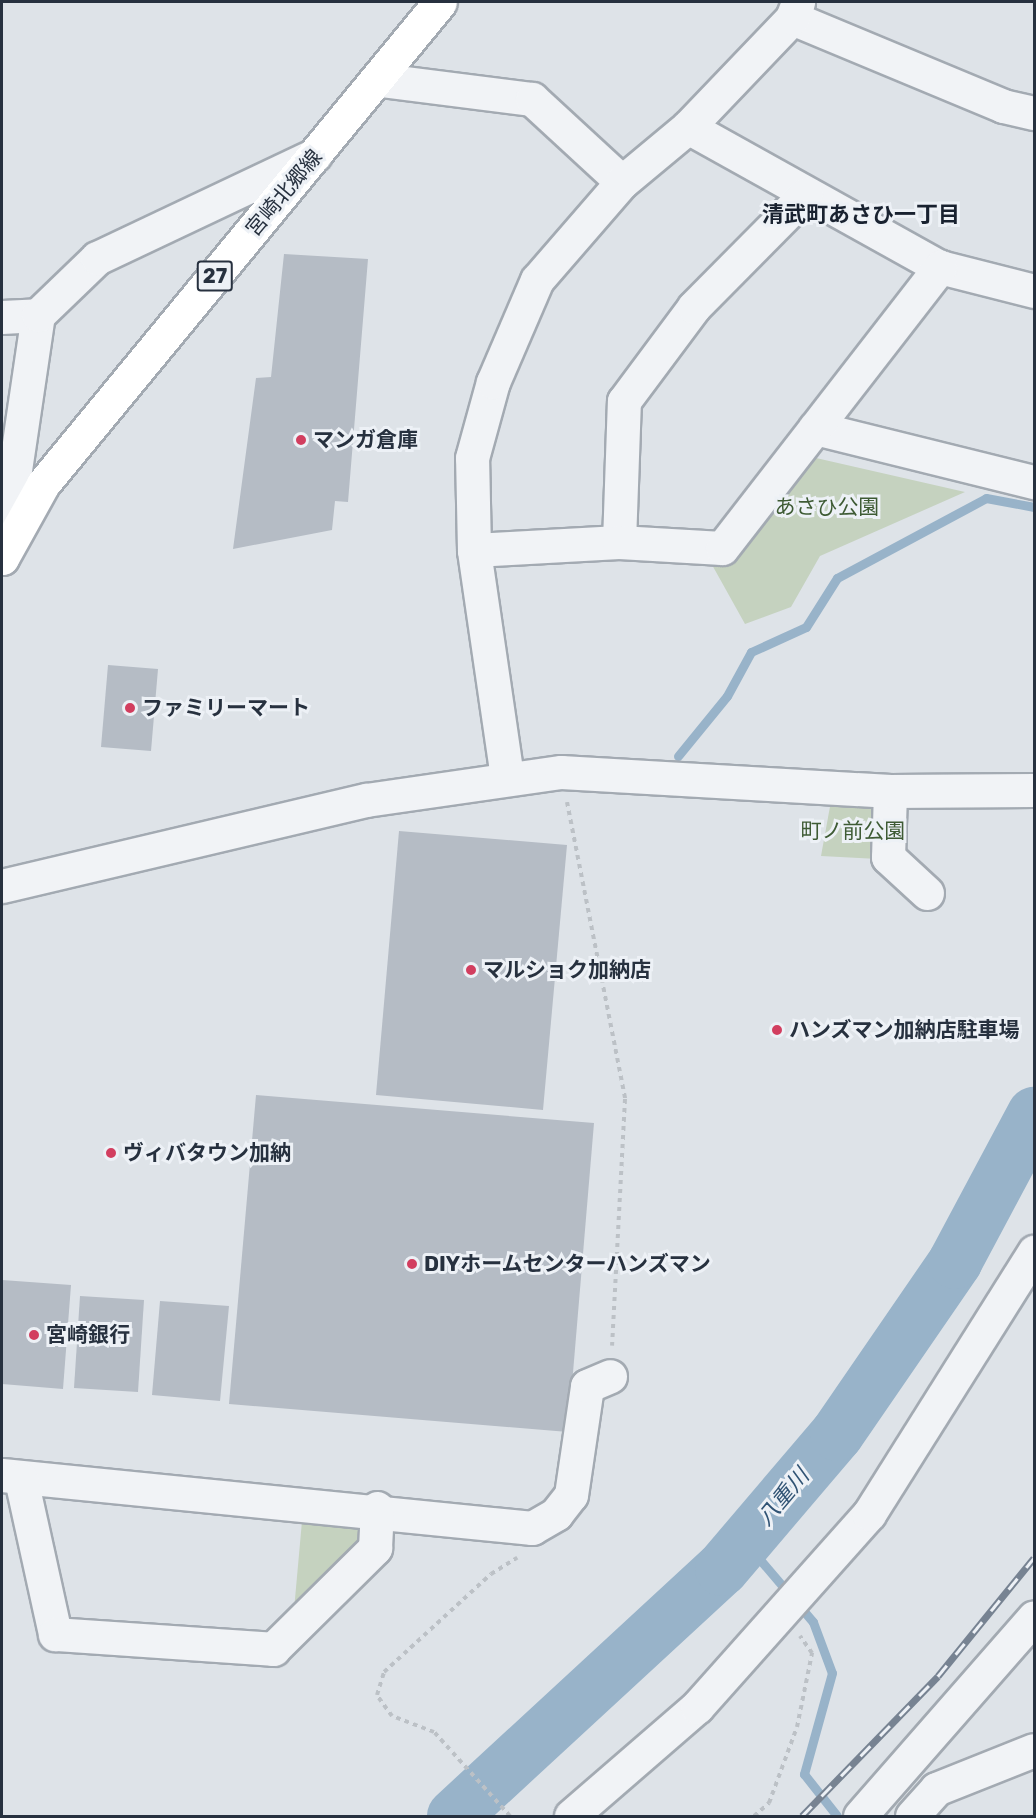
<!DOCTYPE html>
<html>
<head>
<meta charset="utf-8">
<style>
  body { margin:0 }
  #map { position:relative; width:1036px; height:1818px; overflow:hidden; background:#dee3e8; font-family:Rubik,"Noto Sans JP",sans-serif }
  div>[style] { position:absolute }
  [style*='--x'] { left:calc(var(--x)*1px); top:calc(var(--y)*1px); width:calc(var(--w)*1px); rotate:calc(var(--a)*1deg) }
  .green>* { inset:0; background:#c5d2bf }
  .stream>* { height:9px; margin:-4.5px; padding:0 4.5px; transform-origin:4.5px; border-radius:4.5px; background:#98b3c9 }
  .river>* { height:54px; margin:-27px; padding:0 27px; transform-origin:27px; border-radius:27px; background:#98b3c9 }
  .building>* { inset:0; background:#b5bcc5 }
  .path>* { height:4px; margin-top:-2px; transform-origin:0; background:repeating-linear-gradient(90deg,#bcc1c6 0 4.5px,transparent 0 9px) }
  .roads { filter:drop-shadow(2px 0 #a3aab2) drop-shadow(-2px 0 #a3aab2) drop-shadow(0 2px #a3aab2) drop-shadow(0 -2px #a3aab2) }
  .minor>* { height:33px; margin:-16.5px; padding:0 16.5px; transform-origin:16.5px; border-radius:16.5px; background:#f1f3f6 }
  .major>* { height:33px; margin:-16.5px; padding:0 16.5px; transform-origin:16.5px; border-radius:16.5px; background:#fff }
  .rail>* { height:7px; margin-top:-3.5px; transform-origin:0; background:repeating-linear-gradient(90deg,#edf1f6 0 14px,#778392 0 28px); box-sizing:border-box; border-block:2px solid #778392 }
  .dots>* { width:16px; height:16px; translate:-50% -50%; box-sizing:border-box; border:3px solid #edf1f6; border-radius:50% }
  span { translate:-50% -50%; white-space:nowrap; text-align:center; line-height:1.15; -webkit-text-stroke:6px #edf1f6; paint-order:stroke }
  .shield-label span { padding:2px 4px; background:#edf1f6; border:2px solid; border-radius:4px; -webkit-text-stroke-width:0 }
  .shield-label { font-size:20px; color:#27313f; font-weight:700 }
  .street-label { font-size:21px; color:#27313f }
  .poi-label { font-size:21px; color:#27313f; font-weight:700 }
  .left { translate:0 -50%; text-align:left }
  .park-label { font-size:21px; color:#3e5b34 }
  .neighbourhood-label { font-size:22px; color:#192230; font-weight:700 }
  .water-label { font-size:22px; color:#305374; font-style:italic }
  .frame { position:absolute; inset:0; border:3px solid #27313f; pointer-events:none }
</style>
</head>
<body>
<div id="map">
  <div class="green">
    <i style="clip-path:polygon(816px 458px,965px 492px,820px 556px,791px 607px,745px 624px,711px 563px)"></i>
    <i style="clip-path:polygon(831px 801px,881px 805px,878px 859px,821px 856px)"></i>
    <i style="clip-path:polygon(303px 1510px,353px 1515px,365px 1531px,360px 1545px,294px 1610px)"></i>
  </div>
  <div class="stream">
    <i style="--x:678;--y:756;--w:77;--a:-50.8"></i>
    <i style="--x:727;--y:696;--w:50;--a:-61.4"></i>
    <i style="--x:751;--y:652;--w:60;--a:-24.4"></i>
    <i style="--x:806;--y:627;--w:58;--a:-57.7"></i>
    <i style="--x:837;--y:578;--w:169;--a:-28.2"></i>
    <i style="--x:986;--y:498;--w:49;--a:10.6"></i>
    <i style="--x:745;--y:1542;--w:105;--a:49.6"></i>
    <i style="--x:813;--y:1622;--w:54;--a:69.6"></i>
    <i style="--x:832;--y:1673;--w:105;--a:105.5"></i>
    <i style="--x:804;--y:1774;--w:53;--a:51.8"></i>
  </div>
  <div class="river">
    <i style="--x:454;--y:1816;--w:364;--a:-42.7"></i>
    <i style="--x:722;--y:1569;--w:177;--a:-49.6"></i>
    <i style="--x:837;--y:1434;--w:209;--a:-55.5"></i>
    <i style="--x:955;--y:1262;--w:168;--a:-61.9"></i>
  </div>
  <div class="building">
    <i style="clip-path:polygon(284px 254px,368px 259px,348px 502px,335px 501px,332px 530px,233px 549px,256px 378px,271px 377px)"></i>
    <i style="clip-path:polygon(108px 665px,158px 669px,151px 751px,101px 747px)"></i>
    <i style="clip-path:polygon(399px 831px,567px 845px,543px 1110px,376px 1095px)"></i>
    <i style="clip-path:polygon(256px 1095px,594px 1123px,568px 1432px,229px 1404px)"></i>
    <i style="clip-path:polygon(2px 1280px,71px 1285px,63px 1389px,2px 1384px)"></i>
    <i style="clip-path:polygon(80px 1296px,144px 1300px,138px 1392px,74px 1388px)"></i>
    <i style="clip-path:polygon(160px 1301px,229px 1306px,220px 1401px,152px 1395px)"></i>
  </div>
  <div class="path">
    <i style="--x:567;--y:802;--w:303;--a:78.9"></i>
    <i style="--x:625;--y:1099;--w:247;--a:93"></i>
    <i style="--x:510;--y:1816;--w:113;--a:-132.1"></i>
    <i style="--x:434;--y:1732;--w:45;--a:-159.1"></i>
    <i style="--x:392;--y:1716;--w:26;--a:-126"></i>
    <i style="--x:377;--y:1695;--w:24;--a:-73"></i>
    <i style="--x:384;--y:1672;--w:145;--a:-42.5"></i>
    <i style="--x:491;--y:1574;--w:31;--a:-32"></i>
    <i style="--x:754;--y:1816;--w:20;--a:-41"></i>
    <i style="--x:769;--y:1803;--w:81;--a:-69.8"></i>
    <i style="--x:797;--y:1727;--w:76;--a:-78.5"></i>
    <i style="--x:812;--y:1653;--w:21;--a:-125"></i>
  </div>
  <div class="roads">
    <div class="minor">
      <i style="--x:792;--y:18;--w:229;--a:22.6"></i>
      <i style="--x:1003;--y:106;--w:32;--a:13"></i>
      <i style="--x:381;--y:80;--w:152;--a:7.2"></i>
      <i style="--x:532;--y:99;--w:122;--a:42.7"></i>
      <i style="--x:688;--y:127;--w:288;--a:29.1"></i>
      <i style="--x:940;--y:267;--w:97;--a:14.3"></i>
      <i style="--x:2;--y:317;--w:36;--a:-3"></i>
      <i style="--x:815;--y:428;--w:226;--a:13.9"></i>
      <i style="--x:619;--y:542;--w:141;--a:-88"></i>
      <i style="--x:624;--y:401;--w:117;--a:-53.3"></i>
      <i style="--x:694;--y:307;--w:159;--a:-45.3"></i>
      <i style="--x:474;--y:550;--w:145;--a:-3.2"></i>
      <i style="--x:619;--y:542;--w:103;--a:3.3"></i>
      <i style="--x:722;--y:548;--w:356;--a:-52.2"></i>
      <i style="--x:2;--y:558;--w:246;--a:-81.6"></i>
      <i style="--x:38;--y:315;--w:82;--a:-44"></i>
      <i style="--x:97;--y:258;--w:241;--a:-25.3"></i>
      <i style="--x:507;--y:777;--w:229;--a:-98.3"></i>
      <i style="--x:474;--y:550;--w:92;--a:-91.2"></i>
      <i style="--x:472;--y:458;--w:79;--a:-74.6"></i>
      <i style="--x:493;--y:382;--w:111;--a:-66.7"></i>
      <i style="--x:537;--y:280;--w:130;--a:-49.1"></i>
      <i style="--x:622;--y:182;--w:86;--a:-39.8"></i>
      <i style="--x:688;--y:127;--w:151;--a:-46.3"></i>
      <i style="--x:792;--y:18;--w:17;--a:-69"></i>
      <i style="--x:890;--y:791;--w:66;--a:91.7"></i>
      <i style="--x:888;--y:857;--w:53;--a:42.7"></i>
      <i style="--x:2;--y:886;--w:374;--a:-13.3"></i>
      <i style="--x:366;--y:800;--w:197;--a:-8.2"></i>
      <i style="--x:561;--y:772;--w:330;--a:3.3"></i>
      <i style="--x:890;--y:791;--w:144;--a:-0.4"></i>
      <i style="--x:2;--y:1475;--w:533;--a:5.71"></i>
      <i style="--x:532;--y:1528;--w:28;--a:-30"></i>
      <i style="--x:556;--y:1514;--w:24;--a:-52"></i>
      <i style="--x:571;--y:1495;--w:110;--a:-81.6"></i>
      <i style="--x:587;--y:1386;--w:25;--a:-23"></i>
      <i style="--x:21;--y:1479;--w:159;--a:77.6"></i>
      <i style="--x:55;--y:1634;--w:219;--a:3.9"></i>
      <i style="--x:273;--y:1649;--w:144;--a:-44.7"></i>
      <i style="--x:375;--y:1548;--w:40;--a:-87.1"></i>
      <i style="--x:571;--y:1816;--w:167;--a:-40.9"></i>
      <i style="--x:697;--y:1707;--w:259;--a:-48.3"></i>
      <i style="--x:869;--y:1514;--w:310;--a:-57.8"></i>
      <i style="--x:860;--y:1816;--w:264;--a:-48.8"></i>
      <i style="--x:912;--y:1816;--w:36;--a:-48"></i>
      <i style="--x:936;--y:1789;--w:105;--a:-21.7"></i>
    </div>
    <div class="major">
      <i style="--x:2;--y:558;--w:85;--a:-61"></i>
      <i style="--x:43;--y:484;--w:624;--a:-50.52"></i>
    </div>
  </div>
  <div class="rail">
    <i style="--x:802;--y:1816;--w:195;--a:-45.8"></i>
    <i style="--x:938;--y:1676;--w:152;--a:-50.9"></i>
  </div>
  <div class="dots">
    <i style="left:301px;top:440px;background:#d23e5f"></i>
    <i style="left:130px;top:708px;background:#d23e5f"></i>
    <i style="left:471px;top:970px;background:#d23e5f"></i>
    <i style="left:777px;top:1030px;background:#d23e5f"></i>
    <i style="left:111px;top:1153px;background:#d23e5f"></i>
    <i style="left:412px;top:1264px;background:#d23e5f"></i>
    <i style="left:34px;top:1335px;background:#d23e5f"></i>
  </div>
  <div class="shield-label">
    <span style="left:215px;top:276px">27</span>
  </div>
  <div class="street-label">
    <span style="left:284px;top:193px;rotate:-50deg">宮崎北郷線</span>
  </div>
  <div class="poi-label">
    <span class="left" style="left:313px;top:440px">マンガ倉庫</span>
    <span class="left" style="left:142px;top:708px">ファミリーマート</span>
    <span class="left" style="left:483px;top:970px">マルショク加納店</span>
    <span class="left" style="left:789px;top:1030px">ハンズマン加納店駐車場</span>
    <span class="left" style="left:123px;top:1153px">ヴィバタウン加納</span>
    <span class="left" style="left:424px;top:1264px">DIYホームセンターハンズマン</span>
    <span class="left" style="left:46px;top:1335px">宮崎銀行</span>
  </div>
  <div class="park-label">
    <span style="left:827px;top:507px">あさひ公園</span>
    <span style="left:853px;top:831px">町ノ前公園</span>
  </div>
  <div class="neighbourhood-label">
    <span style="left:861px;top:215px">清武町あさひ一丁目</span>
  </div>
  <div class="water-label">
    <span style="left:783px;top:1497px;rotate:-50deg">八重川</span>
  </div>
  <div class="frame"></div>
</div>
</body>
</html>
